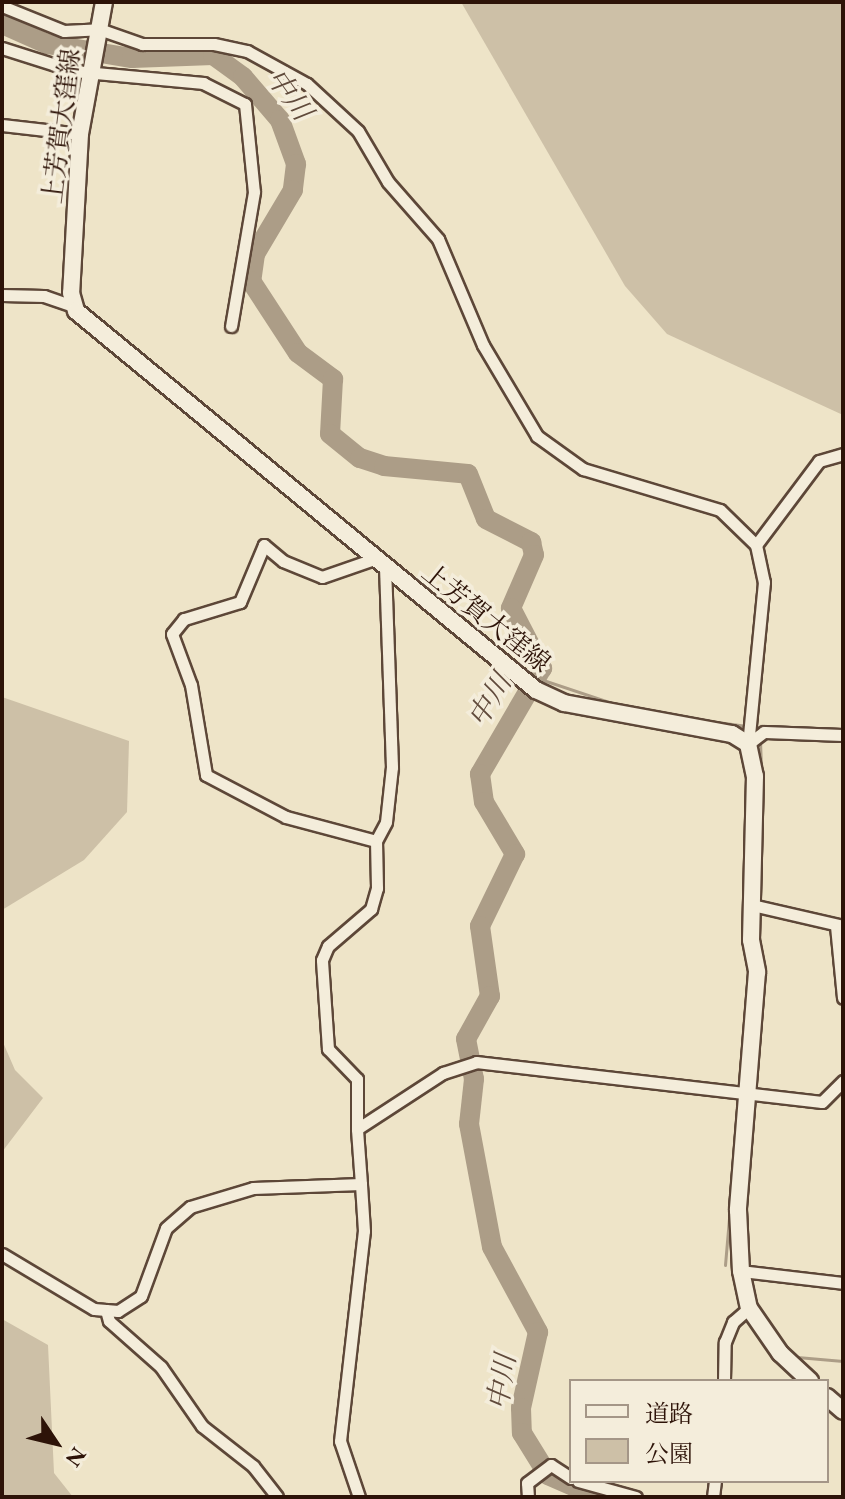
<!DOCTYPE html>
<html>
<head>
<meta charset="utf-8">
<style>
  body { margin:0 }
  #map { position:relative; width:845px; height:1499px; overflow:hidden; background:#eee4c8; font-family:"EB Garamond","Noto Serif JP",serif }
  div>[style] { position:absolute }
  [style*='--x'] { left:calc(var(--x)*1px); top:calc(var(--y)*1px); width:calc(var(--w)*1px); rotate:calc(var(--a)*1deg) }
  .green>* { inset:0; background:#cdc0a7 }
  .stream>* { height:3px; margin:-1.5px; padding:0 1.5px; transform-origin:1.5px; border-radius:1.5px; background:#ac9d87 }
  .river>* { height:20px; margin:-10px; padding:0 10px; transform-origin:10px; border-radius:10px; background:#ac9d87 }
  .roads { filter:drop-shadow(2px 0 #5d4738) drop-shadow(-2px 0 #5d4738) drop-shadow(0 2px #5d4738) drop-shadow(0 -2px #5d4738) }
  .street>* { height:11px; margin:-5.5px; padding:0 5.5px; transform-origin:5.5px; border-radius:5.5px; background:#f4eddb }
  .secondary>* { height:16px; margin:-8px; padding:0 8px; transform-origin:8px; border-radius:8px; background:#f4eddb }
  span { translate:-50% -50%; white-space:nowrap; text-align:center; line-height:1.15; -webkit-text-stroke:7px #f4eddb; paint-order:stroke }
  .street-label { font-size:26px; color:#2d1308 }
  .water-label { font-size:28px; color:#604a3b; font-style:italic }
  .frame { position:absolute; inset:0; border:4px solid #2d1308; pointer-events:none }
  .legend { position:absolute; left:569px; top:1379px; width:260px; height:104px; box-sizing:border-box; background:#f4eddb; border:2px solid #a49687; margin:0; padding:10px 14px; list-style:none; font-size:24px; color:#2d1308 }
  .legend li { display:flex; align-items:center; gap:16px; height:40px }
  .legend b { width:40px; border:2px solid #a49687 }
  .north { position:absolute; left:16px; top:1403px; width:80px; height:80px; -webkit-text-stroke:6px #f4eddb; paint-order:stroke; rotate:125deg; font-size:22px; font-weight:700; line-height:32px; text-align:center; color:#2d1308 }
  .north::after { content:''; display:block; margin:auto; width:28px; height:36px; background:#2d1308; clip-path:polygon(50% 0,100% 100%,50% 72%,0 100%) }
</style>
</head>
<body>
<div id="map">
  <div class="green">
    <i style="clip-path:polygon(461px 2px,843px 2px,843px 415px,667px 334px,625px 286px)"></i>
    <i style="clip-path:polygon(2px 697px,129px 741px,127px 812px,84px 860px,2px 910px)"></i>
    <i style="clip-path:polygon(2px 1040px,15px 1070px,43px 1098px,2px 1152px)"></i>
    <i style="clip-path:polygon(2px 1319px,48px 1345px,54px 1473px,73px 1497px,2px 1497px)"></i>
  </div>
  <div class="stream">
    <i style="--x:537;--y:678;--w:89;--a:18.4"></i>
    <i style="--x:695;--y:719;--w:52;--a:7.7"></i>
    <i style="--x:760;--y:740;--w:32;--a:88"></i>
    <i style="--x:725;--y:1265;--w:153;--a:-85.1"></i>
    <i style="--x:797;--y:1357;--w:46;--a:5"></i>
  </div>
  <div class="river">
    <i style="--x:2;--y:24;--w:49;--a:24"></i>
    <i style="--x:47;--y:44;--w:86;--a:9.4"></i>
    <i style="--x:132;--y:58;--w:81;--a:-2.1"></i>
    <i style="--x:213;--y:55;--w:37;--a:36"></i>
    <i style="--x:243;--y:77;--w:57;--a:49.3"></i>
    <i style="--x:280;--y:120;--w:47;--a:70"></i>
    <i style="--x:296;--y:164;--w:26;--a:97"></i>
    <i style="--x:293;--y:190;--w:74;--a:120.7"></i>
    <i style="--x:255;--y:254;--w:27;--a:98"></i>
    <i style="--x:251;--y:281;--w:86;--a:56.9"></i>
    <i style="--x:298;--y:353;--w:44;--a:36.6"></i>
    <i style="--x:333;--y:379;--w:55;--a:93.1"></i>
    <i style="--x:330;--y:434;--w:38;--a:39"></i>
    <i style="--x:360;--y:458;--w:25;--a:18"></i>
    <i style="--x:384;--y:466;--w:84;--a:5.4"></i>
    <i style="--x:468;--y:474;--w:48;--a:68.2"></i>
    <i style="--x:486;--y:519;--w:51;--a:27.1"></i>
    <i style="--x:531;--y:542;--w:13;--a:77"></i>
    <i style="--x:534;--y:555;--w:58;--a:113.5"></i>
    <i style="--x:511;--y:608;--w:68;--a:62.7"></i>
    <i style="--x:542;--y:668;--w:123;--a:120.3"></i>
    <i style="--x:480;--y:774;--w:28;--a:82"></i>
    <i style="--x:484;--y:802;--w:61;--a:59.2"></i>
    <i style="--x:515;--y:854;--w:80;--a:115.9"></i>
    <i style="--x:480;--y:926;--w:71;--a:81.9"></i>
    <i style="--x:490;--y:996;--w:49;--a:119.2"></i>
    <i style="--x:466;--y:1039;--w:41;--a:78.7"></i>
    <i style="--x:474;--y:1079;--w:45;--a:96.3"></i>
    <i style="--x:469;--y:1124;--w:125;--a:79.4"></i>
    <i style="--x:492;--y:1247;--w:97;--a:61.6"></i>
    <i style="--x:538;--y:1332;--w:78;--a:102.6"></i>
    <i style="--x:521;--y:1408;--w:25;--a:88"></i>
    <i style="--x:522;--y:1433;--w:49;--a:58.2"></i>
    <i style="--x:548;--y:1475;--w:55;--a:23.7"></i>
  </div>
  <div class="roads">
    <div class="street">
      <i style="--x:2;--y:6;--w:67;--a:22"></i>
      <i style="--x:64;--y:31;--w:35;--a:-3"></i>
      <i style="--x:99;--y:29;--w:46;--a:19.2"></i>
      <i style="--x:142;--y:44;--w:72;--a:0"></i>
      <i style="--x:214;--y:44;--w:34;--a:12"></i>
      <i style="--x:247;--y:51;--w:68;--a:28.8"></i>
      <i style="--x:307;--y:84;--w:69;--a:42.7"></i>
      <i style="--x:358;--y:131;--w:59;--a:59.5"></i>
      <i style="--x:388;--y:182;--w:76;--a:48.7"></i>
      <i style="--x:438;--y:239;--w:115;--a:67"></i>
      <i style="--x:483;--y:345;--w:106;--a:59.3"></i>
      <i style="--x:537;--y:436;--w:57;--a:35.7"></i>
      <i style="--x:583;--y:469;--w:143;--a:16.7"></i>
      <i style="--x:720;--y:510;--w:50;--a:44.2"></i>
      <i style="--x:756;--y:545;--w:38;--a:78"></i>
      <i style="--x:764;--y:582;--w:163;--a:95.6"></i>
      <i style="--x:2;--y:48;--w:76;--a:17.7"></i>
      <i style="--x:74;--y:71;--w:130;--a:5.3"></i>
      <i style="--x:203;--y:83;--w:47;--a:26.6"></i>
      <i style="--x:245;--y:104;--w:88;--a:84.2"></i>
      <i style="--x:254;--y:192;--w:136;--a:99.7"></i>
      <i style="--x:2;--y:125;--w:79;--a:6.6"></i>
      <i style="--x:2;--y:295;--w:42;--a:1.4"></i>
      <i style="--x:44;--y:296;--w:31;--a:19"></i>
      <i style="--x:756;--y:545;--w:105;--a:-53.1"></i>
      <i style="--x:819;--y:461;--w:25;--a:-16"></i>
      <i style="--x:374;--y:559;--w:55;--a:160.9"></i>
      <i style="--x:322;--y:577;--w:42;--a:-157.7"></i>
      <i style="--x:283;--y:561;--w:25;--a:-140"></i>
      <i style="--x:264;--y:545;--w:62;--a:112.8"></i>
      <i style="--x:240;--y:602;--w:59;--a:163.1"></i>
      <i style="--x:184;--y:619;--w:19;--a:129"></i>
      <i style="--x:172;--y:634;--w:54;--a:69.6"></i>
      <i style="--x:191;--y:685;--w:91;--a:80.5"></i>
      <i style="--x:206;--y:775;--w:90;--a:27.7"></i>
      <i style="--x:286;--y:817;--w:93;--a:14.9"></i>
      <i style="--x:748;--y:744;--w:20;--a:-37"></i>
      <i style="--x:764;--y:732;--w:79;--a:2.2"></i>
      <i style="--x:752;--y:905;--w:93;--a:13"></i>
      <i style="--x:836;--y:926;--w:72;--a:84.4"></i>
      <i style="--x:357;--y:1129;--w:50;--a:-90"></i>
      <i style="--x:357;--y:1079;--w:42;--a:-134"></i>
      <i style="--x:328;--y:1049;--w:89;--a:-93.9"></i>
      <i style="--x:322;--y:960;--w:15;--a:-67"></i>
      <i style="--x:328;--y:946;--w:57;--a:-40.7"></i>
      <i style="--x:371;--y:909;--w:22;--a:-74"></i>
      <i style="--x:377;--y:888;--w:47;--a:-91.2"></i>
      <i style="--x:376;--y:841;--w:21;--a:-62"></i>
      <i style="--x:386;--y:822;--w:55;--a:-83.8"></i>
      <i style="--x:392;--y:767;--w:199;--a:-92"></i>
      <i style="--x:2;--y:1254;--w:107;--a:30.9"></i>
      <i style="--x:94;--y:1309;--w:24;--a:5"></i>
      <i style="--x:118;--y:1311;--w:27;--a:-33"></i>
      <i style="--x:141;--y:1296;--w:72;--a:-69.8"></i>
      <i style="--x:166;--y:1228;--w:32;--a:-41"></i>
      <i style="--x:190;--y:1207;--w:66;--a:-16.8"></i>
      <i style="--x:253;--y:1188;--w:108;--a:-2.1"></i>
      <i style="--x:361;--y:1184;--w:55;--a:-94.2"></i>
      <i style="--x:357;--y:1129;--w:103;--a:-33.1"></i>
      <i style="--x:443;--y:1073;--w:35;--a:-18"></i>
      <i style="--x:476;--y:1062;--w:348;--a:6.6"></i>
      <i style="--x:822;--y:1102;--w:30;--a:-45"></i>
      <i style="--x:741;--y:1271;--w:103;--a:6.7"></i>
      <i style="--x:106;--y:1310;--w:11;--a:75"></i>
      <i style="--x:109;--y:1321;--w:69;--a:41.5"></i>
      <i style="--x:161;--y:1367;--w:72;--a:55.2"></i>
      <i style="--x:202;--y:1426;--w:65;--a:38.1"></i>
      <i style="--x:253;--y:1466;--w:39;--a:52"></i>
      <i style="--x:724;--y:1381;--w:39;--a:-89"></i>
      <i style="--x:725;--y:1342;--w:22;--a:-68"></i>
      <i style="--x:733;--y:1322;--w:21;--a:-41"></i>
      <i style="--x:578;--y:1481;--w:60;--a:15.4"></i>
      <i style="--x:359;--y:1497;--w:59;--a:-108.7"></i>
      <i style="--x:340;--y:1441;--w:211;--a:-83.5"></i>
      <i style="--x:364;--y:1231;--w:47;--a:-93.7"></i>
      <i style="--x:528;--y:1497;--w:14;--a:-94"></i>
      <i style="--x:527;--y:1483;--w:30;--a:-37"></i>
      <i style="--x:551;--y:1465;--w:24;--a:33"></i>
      <i style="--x:713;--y:1497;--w:16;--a:-83"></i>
    </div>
    <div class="secondary">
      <i style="--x:104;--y:2;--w:134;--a:100.3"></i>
      <i style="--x:80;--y:134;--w:159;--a:93.2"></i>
      <i style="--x:71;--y:293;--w:19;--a:74"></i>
      <i style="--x:76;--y:311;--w:596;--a:39.49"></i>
      <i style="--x:536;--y:690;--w:31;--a:25"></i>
      <i style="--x:564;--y:703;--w:171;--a:10.5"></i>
      <i style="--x:732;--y:734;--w:19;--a:32"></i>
      <i style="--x:748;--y:744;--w:33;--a:78"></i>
      <i style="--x:755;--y:776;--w:164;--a:91.4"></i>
      <i style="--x:751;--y:940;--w:33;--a:79"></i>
      <i style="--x:757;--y:972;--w:239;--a:94.6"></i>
      <i style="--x:738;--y:1210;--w:61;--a:87.2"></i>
      <i style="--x:741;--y:1271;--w:38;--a:78"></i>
      <i style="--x:749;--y:1308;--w:55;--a:55.4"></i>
      <i style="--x:780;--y:1353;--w:41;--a:43"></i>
      <i style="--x:827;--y:1397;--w:21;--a:41"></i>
    </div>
  </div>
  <div class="street-label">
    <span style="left:62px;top:126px;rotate:-83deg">上芳賀大窪線</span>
    <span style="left:486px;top:618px;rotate:39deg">上芳賀大窪線</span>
  </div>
  <div class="water-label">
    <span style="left:290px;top:94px;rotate:54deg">中川</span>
    <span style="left:489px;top:700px;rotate:-59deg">中川</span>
    <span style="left:501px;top:1382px;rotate:-81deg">中川</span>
  </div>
  <div class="frame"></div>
  <ul class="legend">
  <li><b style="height:10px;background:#f4eddb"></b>道路</li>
  <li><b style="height:22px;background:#cdc0a7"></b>公園</li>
  </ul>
  <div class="north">N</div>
</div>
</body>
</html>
